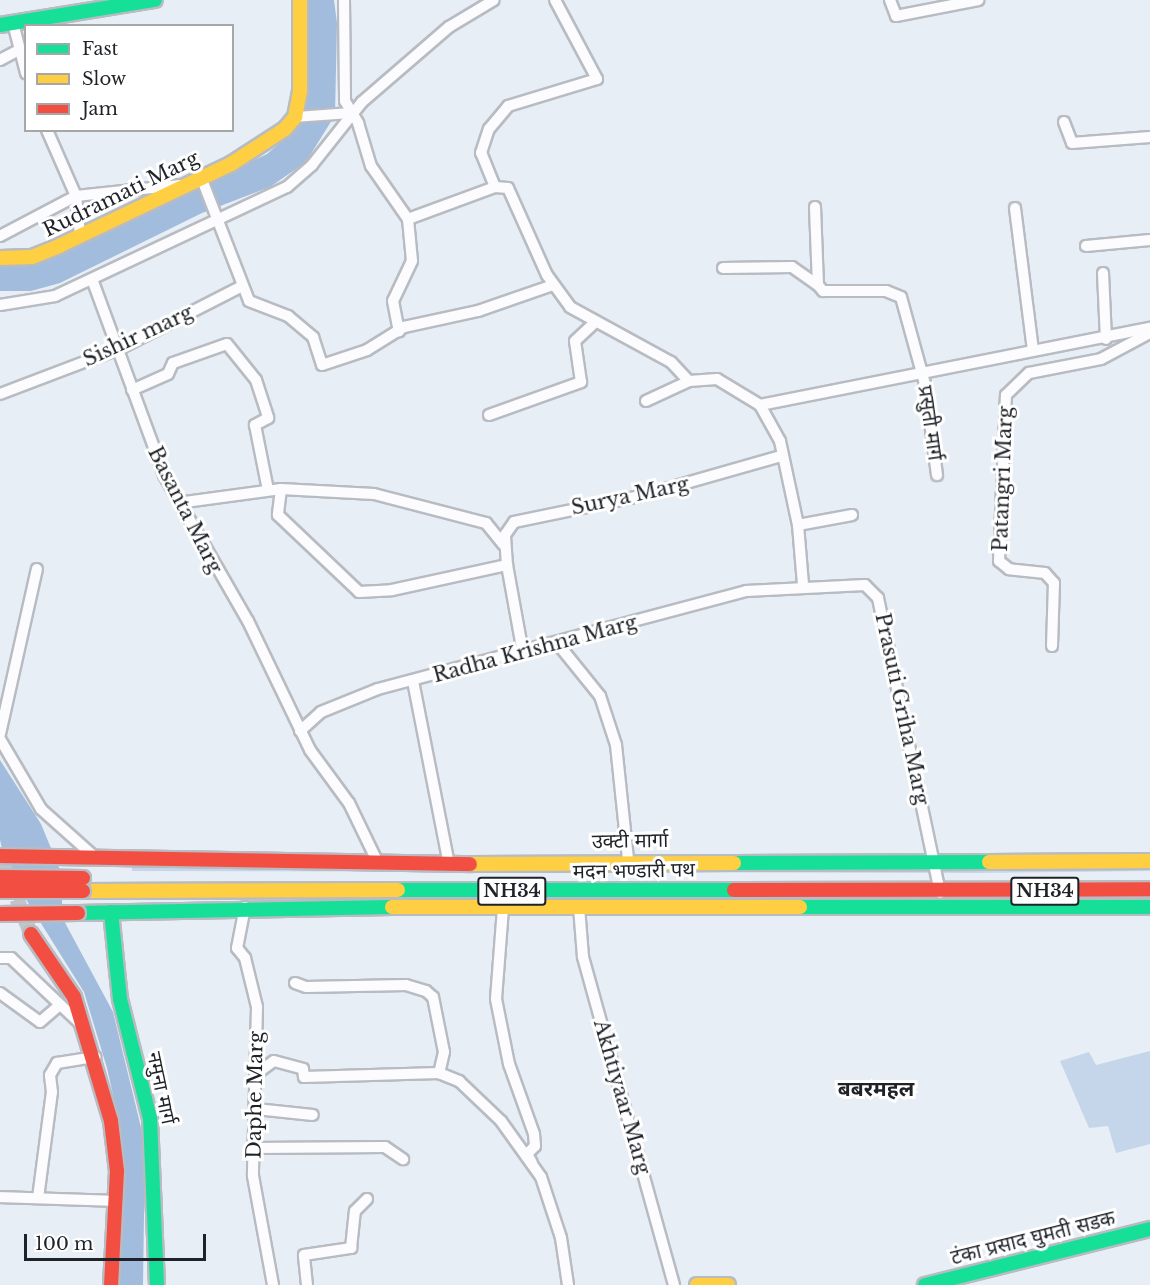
<!DOCTYPE html>
<html>
<head>
<meta charset="utf-8">
<style>
  body { margin:0 }
  #map { position:relative; width:1150px; height:1285px; overflow:hidden; background:#e8eef5; font-family:"Libre Baskerville","Noto Sans Devanagari",serif }
  div>[style] { position:absolute }
  [style*='--x'] { left:calc(var(--x)*1px); top:calc(var(--y)*1px); width:calc(var(--w)*1px); rotate:calc(var(--a)*1deg) }
  .green>* { inset:0; background:#c6d6ea }
  .water>* { inset:0; background:#a1bcdc }
  .secondary-tunnel>* { height:15px; margin-top:-7.5px; transform-origin:0; background:repeating-linear-gradient(90deg,#c0c5cc 0 15px,transparent 0 23px) }
  .roads { filter:drop-shadow(2px 0 #b8bcc2) drop-shadow(-2px 0 #b8bcc2) drop-shadow(0 2px #b8bcc2) drop-shadow(0 -2px #b8bcc2) }
  .street>* { height:10px; margin:-5px; padding:0 5px; transform-origin:5px; border-radius:5px; background:#fcfcfe }
  .fast>* { height:14px; margin:-7px; padding:0 7px; transform-origin:7px; border-radius:7px; background:#16e098 }
  .slow>* { height:14px; margin:-7px; padding:0 7px; transform-origin:7px; border-radius:7px; background:#ffcf43 }
  .jam>* { height:14px; margin:-7px; padding:0 7px; transform-origin:7px; border-radius:7px; background:#f24e42 }
  .bridges { filter:drop-shadow(2px 0 #b8bcc2) drop-shadow(-2px 0 #b8bcc2) drop-shadow(0 2px #b8bcc2) drop-shadow(0 -2px #b8bcc2) }
  .jam-bridge>* { height:14px; margin:-7px; padding:0 7px; transform-origin:7px; border-radius:7px; background:#f24e42 }
  span { translate:-50% -50%; white-space:nowrap; text-align:center; line-height:1.15; -webkit-text-stroke:6px #fff; paint-order:stroke }
  .shield-label span { padding:2px 4px; background:#fff; border:2px solid; border-radius:4px; -webkit-text-stroke-width:0 }
  .shield-label { font-size:18px; color:#1f2328; font-weight:700 }
  .street-label { font-size:20px; color:#1f2328 }
  .neighbourhood-label { font-size:21px; color:#1f2328; font-weight:700 }
  .legend { position:absolute; left:24px; top:24px; width:210px; height:108px; box-sizing:border-box; background:#fff; border:2px solid #a5a7a9; margin:0; padding:8px 10px; list-style:none; font-size:18px; color:#1f2328 }
  .legend li { display:flex; align-items:center; gap:12px; height:30px }
  .legend b { width:30px; border:2px solid #a5a7a9 }
  .scale { position:absolute; left:24px; top:1234px; width:182px; height:27px; box-sizing:border-box; border:3px solid #1f2328; border-top:0; padding-left:8px; font-size:18px; line-height:21px; white-space:nowrap; color:#1f2328; -webkit-text-stroke:4px #fff; paint-order:stroke }
</style>
</head>
<body>
<div id="map">
  <div class="green">
    <i style="clip-path:polygon(132px 866px,600px 867px,600px 872px,132px 871px)"></i>
    <i style="clip-path:polygon(1150px 866px,1150px 871px,976px 873px,608px 872px,608px 867px)"></i>
    <i style="clip-path:polygon(1150px 1051px,1150px 1144px,1116px 1153px,1108px 1126px,1089px 1128px,1060px 1061px,1089px 1052px,1096px 1065px)"></i>
  </div>
  <div class="water">
    <i style="clip-path:polygon(307px 0,334px 0,337px 23px,335px 115px,306px 162px,270px 187px,202px 213px,60px 283px,31px 291px,0 291px,0 263px,30px 264px,68px 250px,267px 154px,303px 123px,308px 110px,303px 108px)"></i>
    <i style="clip-path:polygon(0 760px,41px 824px,60px 870px,63px 919px,113px 1012px,145px 1144px,143px 1285px,120px 1285px,122px 1135px,107px 1068px,84px 992px,7px 869px,0 840px)"></i>
  </div>
  <div class="secondary-tunnel">
    <i style="--x:0;--y:856;--w:84;--a:68.3"></i>
  </div>
  <div class="roads">
    <div class="street">
      <i style="--x:344;--y:0;--w:101;--a:89.4"></i>
      <i style="--x:345;--y:101;--w:26;--a:59"></i>
      <i style="--x:358;--y:123;--w:45;--a:73.2"></i>
      <i style="--x:371;--y:166;--w:65;--a:55.1"></i>
      <i style="--x:408;--y:219;--w:42;--a:84.6"></i>
      <i style="--x:412;--y:261;--w:44;--a:115.4"></i>
      <i style="--x:393;--y:301;--w:31;--a:79"></i>
      <i style="--x:890;--y:0;--w:17;--a:69"></i>
      <i style="--x:896;--y:16;--w:84;--a:-11"></i>
      <i style="--x:13;--y:23;--w:52;--a:75.4"></i>
      <i style="--x:0;--y:60;--w:21;--a:-28"></i>
      <i style="--x:295;--y:117;--w:54;--a:-4.2"></i>
      <i style="--x:1064;--y:122;--w:22;--a:69"></i>
      <i style="--x:1072;--y:143;--w:78;--a:-4.4"></i>
      <i style="--x:47;--y:130;--w:72;--a:66.3"></i>
      <i style="--x:76;--y:196;--w:39;--a:84"></i>
      <i style="--x:201;--y:177;--w:133;--a:68.8"></i>
      <i style="--x:249;--y:301;--w:42;--a:21"></i>
      <i style="--x:288;--y:316;--w:33;--a:40"></i>
      <i style="--x:313;--y:337;--w:29;--a:72"></i>
      <i style="--x:322;--y:365;--w:47;--a:-18.4"></i>
      <i style="--x:367;--y:350;--w:44;--a:-31.9"></i>
      <i style="--x:404;--y:327;--w:76;--a:-12.2"></i>
      <i style="--x:478;--y:311;--w:79;--a:-19.1"></i>
      <i style="--x:495;--y:187;--w:37;--a:-112"></i>
      <i style="--x:481;--y:153;--w:25;--a:-72"></i>
      <i style="--x:489;--y:129;--w:30;--a:-50"></i>
      <i style="--x:508;--y:106;--w:93;--a:-16.9"></i>
      <i style="--x:597;--y:79;--w:89;--a:-118"></i>
      <i style="--x:815;--y:207;--w:78;--a:87.8"></i>
      <i style="--x:818;--y:285;--w:8;--a:50"></i>
      <i style="--x:823;--y:291;--w:63;--a:0"></i>
      <i style="--x:886;--y:291;--w:16;--a:22"></i>
      <i style="--x:901;--y:297;--w:90;--a:74.6"></i>
      <i style="--x:925;--y:384;--w:92;--a:82.5"></i>
      <i style="--x:1015;--y:208;--w:143;--a:82.8"></i>
      <i style="--x:408;--y:219;--w:93;--a:-20.2"></i>
      <i style="--x:495;--y:187;--w:13;--a:4"></i>
      <i style="--x:508;--y:188;--w:95;--a:65.9"></i>
      <i style="--x:547;--y:275;--w:39;--a:54"></i>
      <i style="--x:570;--y:307;--w:115;--a:28.6"></i>
      <i style="--x:671;--y:362;--w:26;--a:47"></i>
      <i style="--x:689;--y:381;--w:28;--a:-4"></i>
      <i style="--x:717;--y:379;--w:50;--a:31.2"></i>
      <i style="--x:760;--y:405;--w:41;--a:60.9"></i>
      <i style="--x:780;--y:441;--w:86;--a:77.9"></i>
      <i style="--x:798;--y:525;--w:60;--a:85.2"></i>
      <i style="--x:0;--y:236;--w:86;--a:-27.8"></i>
      <i style="--x:76;--y:196;--w:105;--a:-6"></i>
      <i style="--x:1086;--y:246;--w:64;--a:-5.4"></i>
      <i style="--x:723;--y:268;--w:69;--a:-0.8"></i>
      <i style="--x:792;--y:267;--w:32;--a:35"></i>
      <i style="--x:1103;--y:273;--w:66;--a:87.4"></i>
      <i style="--x:92;--y:279;--w:209;--a:69.8"></i>
      <i style="--x:164;--y:475;--w:168;--a:60.1"></i>
      <i style="--x:248;--y:621;--w:143;--a:64.3"></i>
      <i style="--x:310;--y:750;--w:66;--a:53.7"></i>
      <i style="--x:349;--y:803;--w:64;--a:64.2"></i>
      <i style="--x:0;--y:305;--w:56;--a:-9.3"></i>
      <i style="--x:55;--y:296;--w:256;--a:-25.2"></i>
      <i style="--x:287;--y:187;--w:33;--a:-41"></i>
      <i style="--x:312;--y:165;--w:80;--a:-51.6"></i>
      <i style="--x:362;--y:102;--w:115;--a:-40.8"></i>
      <i style="--x:449;--y:27;--w:52;--a:-31"></i>
      <i style="--x:132;--y:390;--w:39;--a:-24"></i>
      <i style="--x:168;--y:374;--w:12;--a:-66"></i>
      <i style="--x:173;--y:363;--w:57;--a:-19.4"></i>
      <i style="--x:227;--y:344;--w:46;--a:51.1"></i>
      <i style="--x:256;--y:380;--w:40;--a:72"></i>
      <i style="--x:268;--y:418;--w:15;--a:152"></i>
      <i style="--x:255;--y:425;--w:66;--a:78.7"></i>
      <i style="--x:0;--y:394;--w:129;--a:-20.8"></i>
      <i style="--x:121;--y:348;--w:134;--a:-27.1"></i>
      <i style="--x:646;--y:401;--w:47;--a:-24.9"></i>
      <i style="--x:760;--y:405;--w:398;--a:-11.2"></i>
      <i style="--x:489;--y:415;--w:98;--a:-19.7"></i>
      <i style="--x:581;--y:382;--w:41;--a:-98.3"></i>
      <i style="--x:575;--y:341;--w:26;--a:-43"></i>
      <i style="--x:281;--y:489;--w:26;--a:97"></i>
      <i style="--x:278;--y:515;--w:112;--a:43.5"></i>
      <i style="--x:359;--y:592;--w:33;--a:-3"></i>
      <i style="--x:392;--y:590;--w:118;--a:-12.3"></i>
      <i style="--x:182;--y:508;--w:7;--a:-63"></i>
      <i style="--x:185;--y:502;--w:97;--a:-7.7"></i>
      <i style="--x:281;--y:489;--w:93;--a:3.1"></i>
      <i style="--x:374;--y:494;--w:116;--a:14.5"></i>
      <i style="--x:486;--y:523;--w:28;--a:51"></i>
      <i style="--x:798;--y:525;--w:55;--a:-10.5"></i>
      <i style="--x:558;--y:644;--w:67;--a:51.1"></i>
      <i style="--x:600;--y:696;--w:52;--a:71.9"></i>
      <i style="--x:616;--y:745;--w:116;--a:84"></i>
      <i style="--x:1052;--y:646;--w:63;--a:-88.2"></i>
      <i style="--x:1054;--y:583;--w:13;--a:-132"></i>
      <i style="--x:1045;--y:573;--w:36;--a:-174"></i>
      <i style="--x:1009;--y:569;--w:13;--a:-141"></i>
      <i style="--x:999;--y:561;--w:166;--a:-87.6"></i>
      <i style="--x:1006;--y:395;--w:32;--a:-44"></i>
      <i style="--x:1029;--y:373;--w:73;--a:-11"></i>
      <i style="--x:1101;--y:359;--w:55;--a:-28"></i>
      <i style="--x:523;--y:653;--w:89;--a:-100.3"></i>
      <i style="--x:507;--y:565;--w:30;--a:-94"></i>
      <i style="--x:505;--y:535;--w:16;--a:-55"></i>
      <i style="--x:514;--y:522;--w:133;--a:-11.7"></i>
      <i style="--x:644;--y:495;--w:142;--a:-15.9"></i>
      <i style="--x:413;--y:681;--w:187;--a:78.9"></i>
      <i style="--x:300;--y:731;--w:28;--a:-42"></i>
      <i style="--x:321;--y:712;--w:61;--a:-22"></i>
      <i style="--x:378;--y:689;--w:381;--a:-14.9"></i>
      <i style="--x:746;--y:591;--w:119;--a:-2.9"></i>
      <i style="--x:865;--y:585;--w:18;--a:45"></i>
      <i style="--x:878;--y:598;--w:301;--a:78.1"></i>
      <i style="--x:0;--y:734;--w:169;--a:-77.4"></i>
      <i style="--x:0;--y:739;--w:81;--a:59.6"></i>
      <i style="--x:41;--y:809;--w:75;--a:41.8"></i>
      <i style="--x:245;--y:907;--w:42;--a:101"></i>
      <i style="--x:237;--y:948;--w:13;--a:51"></i>
      <i style="--x:245;--y:958;--w:50;--a:76.2"></i>
      <i style="--x:257;--y:1007;--w:169;--a:91.4"></i>
      <i style="--x:253;--y:1176;--w:111;--a:79.6"></i>
      <i style="--x:579;--y:907;--w:50;--a:85.4"></i>
      <i style="--x:583;--y:957;--w:340;--a:74.5"></i>
      <i style="--x:503;--y:908;--w:91;--a:94.4"></i>
      <i style="--x:496;--y:999;--w:66;--a:78.7"></i>
      <i style="--x:509;--y:1064;--w:74;--a:70.3"></i>
      <i style="--x:534;--y:1134;--w:12;--a:85"></i>
      <i style="--x:535;--y:1146;--w:11;--a:135"></i>
      <i style="--x:527;--y:1154;--w:10;--a:61"></i>
      <i style="--x:0;--y:958;--w:11;--a:0"></i>
      <i style="--x:11;--y:958;--w:99;--a:43.4"></i>
      <i style="--x:295;--y:983;--w:12;--a:20"></i>
      <i style="--x:306;--y:987;--w:100;--a:-1.1"></i>
      <i style="--x:406;--y:985;--w:21;--a:17"></i>
      <i style="--x:426;--y:991;--w:9;--a:41"></i>
      <i style="--x:433;--y:997;--w:56;--a:78.7"></i>
      <i style="--x:444;--y:1052;--w:22;--a:103"></i>
      <i style="--x:0;--y:993;--w:49;--a:35.9"></i>
      <i style="--x:40;--y:1022;--w:23;--a:-41"></i>
      <i style="--x:256;--y:1074;--w:22;--a:-36"></i>
      <i style="--x:274;--y:1061;--w:30;--a:15"></i>
      <i style="--x:303;--y:1069;--w:8;--a:83"></i>
      <i style="--x:304;--y:1077;--w:135;--a:-1.7"></i>
      <i style="--x:439;--y:1073;--w:22;--a:22"></i>
      <i style="--x:459;--y:1081;--w:58;--a:43.6"></i>
      <i style="--x:501;--y:1121;--w:69;--a:54.5"></i>
      <i style="--x:541;--y:1177;--w:64;--a:71.8"></i>
      <i style="--x:561;--y:1238;--w:48;--a:81.5"></i>
      <i style="--x:256;--y:1109;--w:57;--a:6"></i>
      <i style="--x:254;--y:1148;--w:131;--a:-0.4"></i>
      <i style="--x:385;--y:1147;--w:22;--a:34"></i>
      <i style="--x:0;--y:1197;--w:113;--a:2"></i>
      <i style="--x:38;--y:1198;--w:107;--a:-82.5"></i>
      <i style="--x:52;--y:1092;--w:17;--a:-97"></i>
      <i style="--x:50;--y:1075;--w:14;--a:-60"></i>
      <i style="--x:57;--y:1063;--w:39;--a:-9"></i>
      <i style="--x:307;--y:1285;--w:30;--a:-96"></i>
      <i style="--x:304;--y:1255;--w:48;--a:-8.5"></i>
      <i style="--x:351;--y:1248;--w:37;--a:-84"></i>
      <i style="--x:355;--y:1211;--w:17;--a:-45"></i>
    </div>
    <div class="fast">
      <i style="--x:0;--y:25;--w:157;--a:-9.2"></i>
      <i style="--x:734;--y:863;--w:255;--a:-0.2"></i>
      <i style="--x:398;--y:890;--w:336;--a:0"></i>
      <i style="--x:800;--y:907;--w:350;--a:0"></i>
      <i style="--x:111;--y:912;--w:87;--a:84.1"></i>
      <i style="--x:120;--y:999;--w:123;--a:75.9"></i>
      <i style="--x:150;--y:1118;--w:167;--a:87.6"></i>
      <i style="--x:78;--y:913;--w:314;--a:-1.1"></i>
      <i style="--x:925;--y:1285;--w:232;--a:-14"></i>
    </div>
    <div class="slow">
      <i style="--x:0;--y:258;--w:32;--a:-2"></i>
      <i style="--x:32;--y:257;--w:31;--a:-22"></i>
      <i style="--x:61;--y:245;--w:188;--a:-25.5"></i>
      <i style="--x:231;--y:164;--w:64;--a:-32.9"></i>
      <i style="--x:285;--y:129;--w:16;--a:-50"></i>
      <i style="--x:295;--y:117;--w:26;--a:-79"></i>
      <i style="--x:300;--y:91;--w:91;--a:-90"></i>
      <i style="--x:989;--y:862;--w:161;--a:-0.4"></i>
      <i style="--x:470;--y:864;--w:264;--a:-0.2"></i>
      <i style="--x:83;--y:891;--w:315;--a:-0.2"></i>
      <i style="--x:392;--y:907;--w:408;--a:0"></i>
      <i style="--x:697;--y:1285;--w:31;--a:0"></i>
    </div>
    <div class="jam">
      <i style="--x:0;--y:856;--w:470;--a:1"></i>
      <i style="--x:734;--y:890;--w:416;--a:-0.1"></i>
      <i style="--x:31;--y:934;--w:76;--a:55.7"></i>
      <i style="--x:74;--y:997;--w:129;--a:73.4"></i>
      <i style="--x:111;--y:1121;--w:50;--a:83.2"></i>
      <i style="--x:117;--y:1171;--w:114;--a:93"></i>
    </div>
  </div>
  <div class="bridges">
    <div class="jam-bridge">
      <i style="--x:0;--y:877;--w:83;--a:0.7"></i>
      <i style="--x:0;--y:891;--w:83;--a:0"></i>
      <i style="--x:0;--y:914;--w:78;--a:-0.7"></i>
    </div>
  </div>
  <div class="shield-label">
    <span style="left:512px;top:891px">NH34</span>
    <span style="left:1045px;top:891px">NH34</span>
  </div>
  <div class="street-label">
    <span style="left:121px;top:194px;rotate:-26deg">Rudramati Marg</span>
    <span style="left:138px;top:336px;rotate:-25deg">Sishir marg</span>
    <span style="left:930px;top:423px;rotate:82deg">प्रसुती मार्ग</span>
    <span style="left:1003px;top:479px;rotate:-88deg">Patangri Marg</span>
    <span style="left:630px;top:496px;rotate:-12deg">Surya Marg</span>
    <span style="left:185px;top:510px;rotate:63deg">Basanta Marg</span>
    <span style="left:535px;top:649px;rotate:-15deg">Radha Krishna Marg</span>
    <span style="left:902px;top:709px;rotate:78deg">Prasuti Griha Marg</span>
    <span style="left:630px;top:841px;rotate:-1deg">उक्टी मार्गा</span>
    <span style="left:634px;top:871px;rotate:-1deg">मदन भण्डारी पथ</span>
    <span style="left:161px;top:1088px;rotate:78deg">नमुना मार्ग</span>
    <span style="left:255px;top:1095px;rotate:-89deg">Daphe Marg</span>
    <span style="left:622px;top:1097px;rotate:74deg">Akhtiyaar Marg</span>
    <span style="left:1033px;top:1238px;rotate:-14deg">टंका प्रसाद घुमती सडक</span>
  </div>
  <div class="neighbourhood-label">
    <span style="left:876px;top:1089px">बबरमहल</span>
  </div>
  <ul class="legend">
  <li><b style="height:8px;background:#16e098"></b>Fast</li>
  <li><b style="height:8px;background:#ffcf43"></b>Slow</li>
  <li><b style="height:8px;background:#f24e42"></b>Jam</li>
  </ul>
  <div class="scale">100 m</div>
</div>
</body>
</html>
